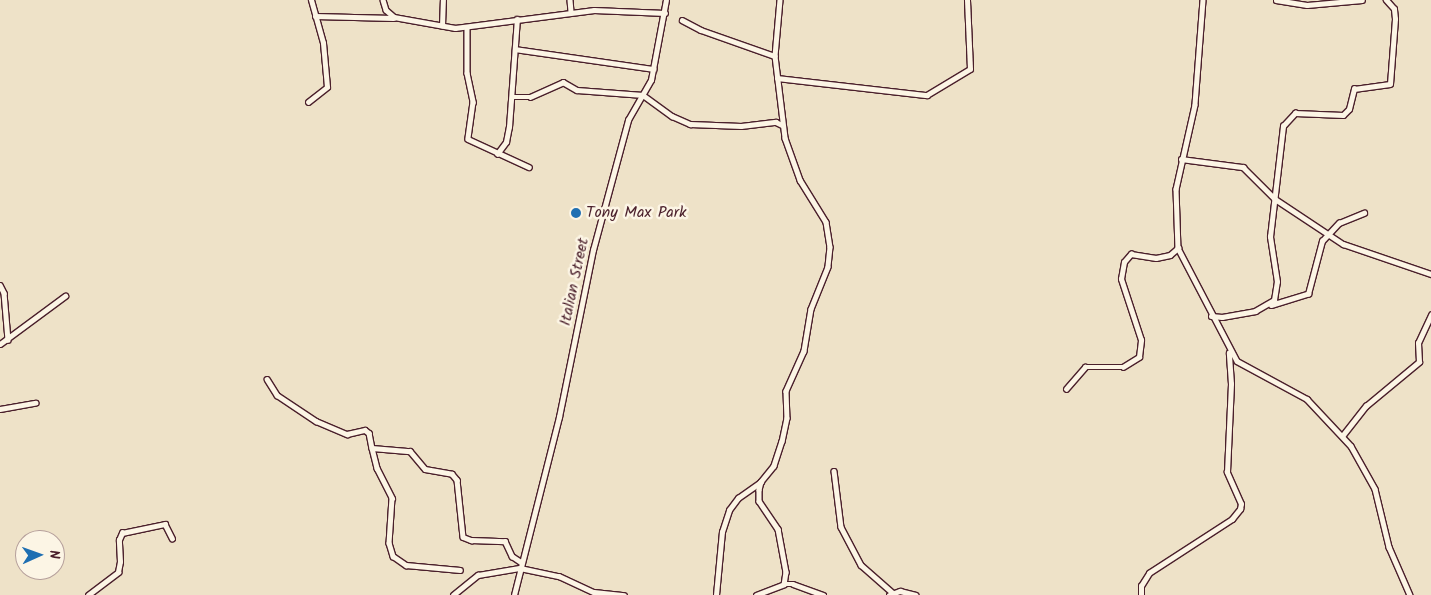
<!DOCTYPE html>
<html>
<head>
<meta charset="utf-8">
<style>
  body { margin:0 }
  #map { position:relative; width:1431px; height:595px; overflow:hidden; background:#eee2c8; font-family:Kalam,sans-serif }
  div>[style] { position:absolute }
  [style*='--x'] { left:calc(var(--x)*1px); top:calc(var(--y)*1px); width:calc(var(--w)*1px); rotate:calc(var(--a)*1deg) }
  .roads { filter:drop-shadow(1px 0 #4a1f2b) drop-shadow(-1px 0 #4a1f2b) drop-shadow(0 1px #4a1f2b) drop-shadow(0 -1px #4a1f2b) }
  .street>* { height:4.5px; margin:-2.25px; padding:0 2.25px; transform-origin:2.25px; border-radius:2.25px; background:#fcf5e5 }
  .dots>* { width:14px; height:14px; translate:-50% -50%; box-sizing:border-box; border:2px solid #fcf5e5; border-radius:50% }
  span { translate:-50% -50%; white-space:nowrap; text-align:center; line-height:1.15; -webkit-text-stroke:5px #fcf5e5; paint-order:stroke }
  .poi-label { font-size:16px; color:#4a1f2b }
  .left { translate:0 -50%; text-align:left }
  .street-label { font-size:16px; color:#4a1f2b }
  .north { position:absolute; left:15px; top:530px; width:50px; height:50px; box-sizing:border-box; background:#fcf5e5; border:1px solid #b59f9b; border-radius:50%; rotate:88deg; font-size:14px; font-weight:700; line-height:20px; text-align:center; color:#4a1f2b }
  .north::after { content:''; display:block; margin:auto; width:18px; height:22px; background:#1f6fb2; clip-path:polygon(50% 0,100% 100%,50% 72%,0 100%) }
</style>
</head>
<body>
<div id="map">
  <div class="roads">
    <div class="street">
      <i style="--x:383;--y:0;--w:10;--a:73"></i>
      <i style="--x:386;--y:10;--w:11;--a:41"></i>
      <i style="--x:394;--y:17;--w:62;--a:10.2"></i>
      <i style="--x:455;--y:28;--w:140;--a:-7.4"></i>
      <i style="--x:594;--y:10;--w:71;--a:2.4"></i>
      <i style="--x:570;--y:0;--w:11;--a:85"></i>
      <i style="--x:780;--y:0;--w:56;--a:95.1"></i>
      <i style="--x:775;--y:56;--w:83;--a:83"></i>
      <i style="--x:785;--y:138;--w:45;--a:70.3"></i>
      <i style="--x:800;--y:180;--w:49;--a:58.2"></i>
      <i style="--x:826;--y:222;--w:25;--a:81"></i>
      <i style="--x:830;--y:247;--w:20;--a:96"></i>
      <i style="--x:828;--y:267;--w:45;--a:112"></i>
      <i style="--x:811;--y:309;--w:43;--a:99.5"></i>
      <i style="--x:804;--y:351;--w:44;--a:114.2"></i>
      <i style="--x:786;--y:391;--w:27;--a:88"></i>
      <i style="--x:787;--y:418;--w:24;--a:102"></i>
      <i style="--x:782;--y:441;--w:26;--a:108"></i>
      <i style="--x:774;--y:466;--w:21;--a:129"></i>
      <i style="--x:761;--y:482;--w:8;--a:104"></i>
      <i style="--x:759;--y:490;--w:11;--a:90"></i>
      <i style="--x:759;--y:501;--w:34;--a:56"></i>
      <i style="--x:778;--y:529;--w:44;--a:79.5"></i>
      <i style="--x:786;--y:572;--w:12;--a:99"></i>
      <i style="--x:1203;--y:0;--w:105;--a:94.4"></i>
      <i style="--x:1195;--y:105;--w:86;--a:102.7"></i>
      <i style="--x:1176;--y:189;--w:59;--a:88.1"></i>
      <i style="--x:1178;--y:248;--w:127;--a:62.4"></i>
      <i style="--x:1237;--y:361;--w:80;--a:28.5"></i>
      <i style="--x:1307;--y:399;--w:64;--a:46.9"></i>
      <i style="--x:1351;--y:446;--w:49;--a:60.8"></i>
      <i style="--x:1375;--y:489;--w:60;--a:76.4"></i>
      <i style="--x:1389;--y:547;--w:52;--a:66.4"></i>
      <i style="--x:1276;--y:0;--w:31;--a:9"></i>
      <i style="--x:1307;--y:5;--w:55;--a:-5.2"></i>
      <i style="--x:315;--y:16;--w:78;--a:1.5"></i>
      <i style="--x:682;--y:20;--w:21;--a:28"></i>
      <i style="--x:701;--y:30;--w:78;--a:19.4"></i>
      <i style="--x:442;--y:26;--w:26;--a:-88"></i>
      <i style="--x:467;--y:27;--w:46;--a:90"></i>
      <i style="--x:467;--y:73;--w:30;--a:78"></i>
      <i style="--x:473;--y:102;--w:37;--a:98"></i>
      <i style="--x:468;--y:139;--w:67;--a:24.7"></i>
      <i style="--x:515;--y:49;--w:140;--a:8.2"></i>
      <i style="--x:777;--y:78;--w:151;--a:6.5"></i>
      <i style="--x:927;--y:95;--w:50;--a:-31.2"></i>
      <i style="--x:970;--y:69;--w:69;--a:-92.5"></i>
      <i style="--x:512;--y:97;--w:18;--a:0"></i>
      <i style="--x:530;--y:97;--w:36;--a:-24"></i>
      <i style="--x:563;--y:82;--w:16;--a:30"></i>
      <i style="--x:577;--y:90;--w:66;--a:4.3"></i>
      <i style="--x:643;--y:95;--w:36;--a:36"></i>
      <i style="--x:672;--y:116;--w:20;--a:24"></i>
      <i style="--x:690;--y:124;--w:51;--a:2.2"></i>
      <i style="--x:741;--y:126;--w:35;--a:-7"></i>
      <i style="--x:776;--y:122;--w:7;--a:27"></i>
      <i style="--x:308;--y:102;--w:24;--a:-38"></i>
      <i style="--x:327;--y:87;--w:44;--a:-95.2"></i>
      <i style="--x:323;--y:43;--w:45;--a:-105.6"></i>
      <i style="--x:497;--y:154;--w:15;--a:-53"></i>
      <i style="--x:506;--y:142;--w:15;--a:-79"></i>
      <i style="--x:509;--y:127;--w:108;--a:-85.8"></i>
      <i style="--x:1181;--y:159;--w:63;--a:7.4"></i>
      <i style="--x:1243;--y:167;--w:45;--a:45"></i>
      <i style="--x:1275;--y:199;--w:82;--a:33.5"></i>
      <i style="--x:1343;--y:244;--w:93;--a:18.8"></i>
      <i style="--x:0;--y:285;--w:9;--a:63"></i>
      <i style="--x:4;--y:293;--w:47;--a:85.1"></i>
      <i style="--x:1271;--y:305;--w:39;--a:-17"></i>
      <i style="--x:1308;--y:294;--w:55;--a:-75.2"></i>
      <i style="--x:1322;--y:241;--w:25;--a:-47"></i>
      <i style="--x:1339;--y:223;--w:27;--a:-22"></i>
      <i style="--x:1211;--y:316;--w:11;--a:5"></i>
      <i style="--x:1222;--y:317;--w:34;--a:-10"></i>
      <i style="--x:1255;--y:311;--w:22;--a:-30"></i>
      <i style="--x:1274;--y:300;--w:18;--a:-81"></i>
      <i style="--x:1277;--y:282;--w:46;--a:-98.8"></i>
      <i style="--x:1270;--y:237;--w:112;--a:-83.3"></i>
      <i style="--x:1283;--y:126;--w:18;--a:-47"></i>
      <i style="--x:1295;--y:113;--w:48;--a:2.4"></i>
      <i style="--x:1343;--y:115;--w:8;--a:-45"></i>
      <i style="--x:1349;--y:109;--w:21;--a:-76"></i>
      <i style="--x:1354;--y:89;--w:36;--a:-8"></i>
      <i style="--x:1390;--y:84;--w:65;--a:-85.6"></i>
      <i style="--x:1395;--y:19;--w:10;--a:-96"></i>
      <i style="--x:1394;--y:9;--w:12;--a:-132"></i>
      <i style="--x:0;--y:344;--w:81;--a:-36.4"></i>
      <i style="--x:267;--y:379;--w:19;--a:58"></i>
      <i style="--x:277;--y:395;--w:47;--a:33.7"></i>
      <i style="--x:316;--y:421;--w:34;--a:23"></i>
      <i style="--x:347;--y:434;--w:18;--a:-13"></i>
      <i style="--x:365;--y:430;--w:5;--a:37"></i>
      <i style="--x:369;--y:433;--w:15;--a:79"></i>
      <i style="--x:372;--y:448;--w:38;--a:5"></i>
      <i style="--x:410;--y:451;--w:23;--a:50"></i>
      <i style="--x:425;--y:469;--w:27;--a:10"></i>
      <i style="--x:452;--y:474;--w:8;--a:50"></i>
      <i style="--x:457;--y:480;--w:57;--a:84"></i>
      <i style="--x:463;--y:537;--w:9;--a:21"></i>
      <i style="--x:471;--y:540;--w:34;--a:2"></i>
      <i style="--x:505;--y:541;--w:17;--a:65"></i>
      <i style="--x:512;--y:556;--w:11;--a:34"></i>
      <i style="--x:1066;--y:389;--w:29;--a:-49"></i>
      <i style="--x:1085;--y:367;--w:38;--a:0"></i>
      <i style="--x:1123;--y:367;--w:19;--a:-32"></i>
      <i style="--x:1139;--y:357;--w:17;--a:-83"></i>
      <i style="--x:1141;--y:340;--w:64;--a:-108.2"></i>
      <i style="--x:1121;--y:279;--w:17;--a:-80"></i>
      <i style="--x:1124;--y:262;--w:11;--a:-49"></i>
      <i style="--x:1131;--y:254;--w:25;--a:9"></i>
      <i style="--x:1156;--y:258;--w:14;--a:-12"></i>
      <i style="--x:1170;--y:255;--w:11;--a:-41"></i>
      <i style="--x:0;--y:409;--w:36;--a:-10"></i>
      <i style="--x:1343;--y:435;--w:37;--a:-52"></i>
      <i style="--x:1366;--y:406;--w:69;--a:-39.7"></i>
      <i style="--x:1419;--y:362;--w:19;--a:-93"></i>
      <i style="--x:1418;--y:343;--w:31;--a:-65"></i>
      <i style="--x:372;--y:448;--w:21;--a:76"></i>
      <i style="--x:377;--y:468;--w:34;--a:63"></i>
      <i style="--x:392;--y:498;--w:45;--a:93.8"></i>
      <i style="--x:389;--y:543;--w:14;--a:73"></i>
      <i style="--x:393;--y:556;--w:16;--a:35"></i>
      <i style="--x:406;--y:565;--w:54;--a:5.3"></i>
      <i style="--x:834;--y:471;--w:56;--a:82.9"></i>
      <i style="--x:841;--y:527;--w:43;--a:62.2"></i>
      <i style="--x:861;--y:565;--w:43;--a:41.2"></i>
      <i style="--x:88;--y:595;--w:38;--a:-37"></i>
      <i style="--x:118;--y:572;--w:10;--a:-79"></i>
      <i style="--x:120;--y:562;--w:22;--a:-93"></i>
      <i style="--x:119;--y:540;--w:8;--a:-67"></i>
      <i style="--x:122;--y:533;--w:44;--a:-11.8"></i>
      <i style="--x:165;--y:524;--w:16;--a:63"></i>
      <i style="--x:453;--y:595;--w:32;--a:-39"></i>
      <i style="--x:478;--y:575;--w:43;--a:-9.5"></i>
      <i style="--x:520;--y:568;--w:40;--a:12"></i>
      <i style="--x:559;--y:576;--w:38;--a:25"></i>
      <i style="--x:594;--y:592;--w:30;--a:6"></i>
      <i style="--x:514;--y:595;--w:184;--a:-75.8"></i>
      <i style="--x:559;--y:417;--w:170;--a:-78.5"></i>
      <i style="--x:593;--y:250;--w:135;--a:-74.9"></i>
      <i style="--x:628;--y:120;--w:46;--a:-60.1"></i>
      <i style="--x:651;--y:80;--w:81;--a:-79.4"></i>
      <i style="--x:716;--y:595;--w:63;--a:-84.6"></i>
      <i style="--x:722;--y:532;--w:23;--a:-72"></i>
      <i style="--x:729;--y:510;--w:15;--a:-53"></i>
      <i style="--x:738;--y:498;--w:28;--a:-35"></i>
      <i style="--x:756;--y:595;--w:30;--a:-21"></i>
      <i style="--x:784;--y:584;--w:9;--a:0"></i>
      <i style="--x:793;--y:584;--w:32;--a:20"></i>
      <i style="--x:889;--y:595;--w:12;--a:-20"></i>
      <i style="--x:900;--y:591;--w:16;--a:14"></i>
      <i style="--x:1141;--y:595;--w:9;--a:-90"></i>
      <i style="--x:1141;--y:586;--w:15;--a:-58"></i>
      <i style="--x:1149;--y:573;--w:99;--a:-33"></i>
      <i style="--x:1232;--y:519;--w:13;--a:-51"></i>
      <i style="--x:1240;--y:509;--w:5;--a:-79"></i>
      <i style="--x:1241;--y:504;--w:35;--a:-114"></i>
      <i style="--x:1227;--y:472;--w:88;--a:-87.4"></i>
      <i style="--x:1231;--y:384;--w:31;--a:-94"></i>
    </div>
  </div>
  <div class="dots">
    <i style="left:576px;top:213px;background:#1f6fb2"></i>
  </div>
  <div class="poi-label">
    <span class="left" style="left:586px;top:213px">Tony Max Park</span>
  </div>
  <div class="street-label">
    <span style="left:575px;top:282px;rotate:-78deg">Italian Street</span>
  </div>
  <div class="north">N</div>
</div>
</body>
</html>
